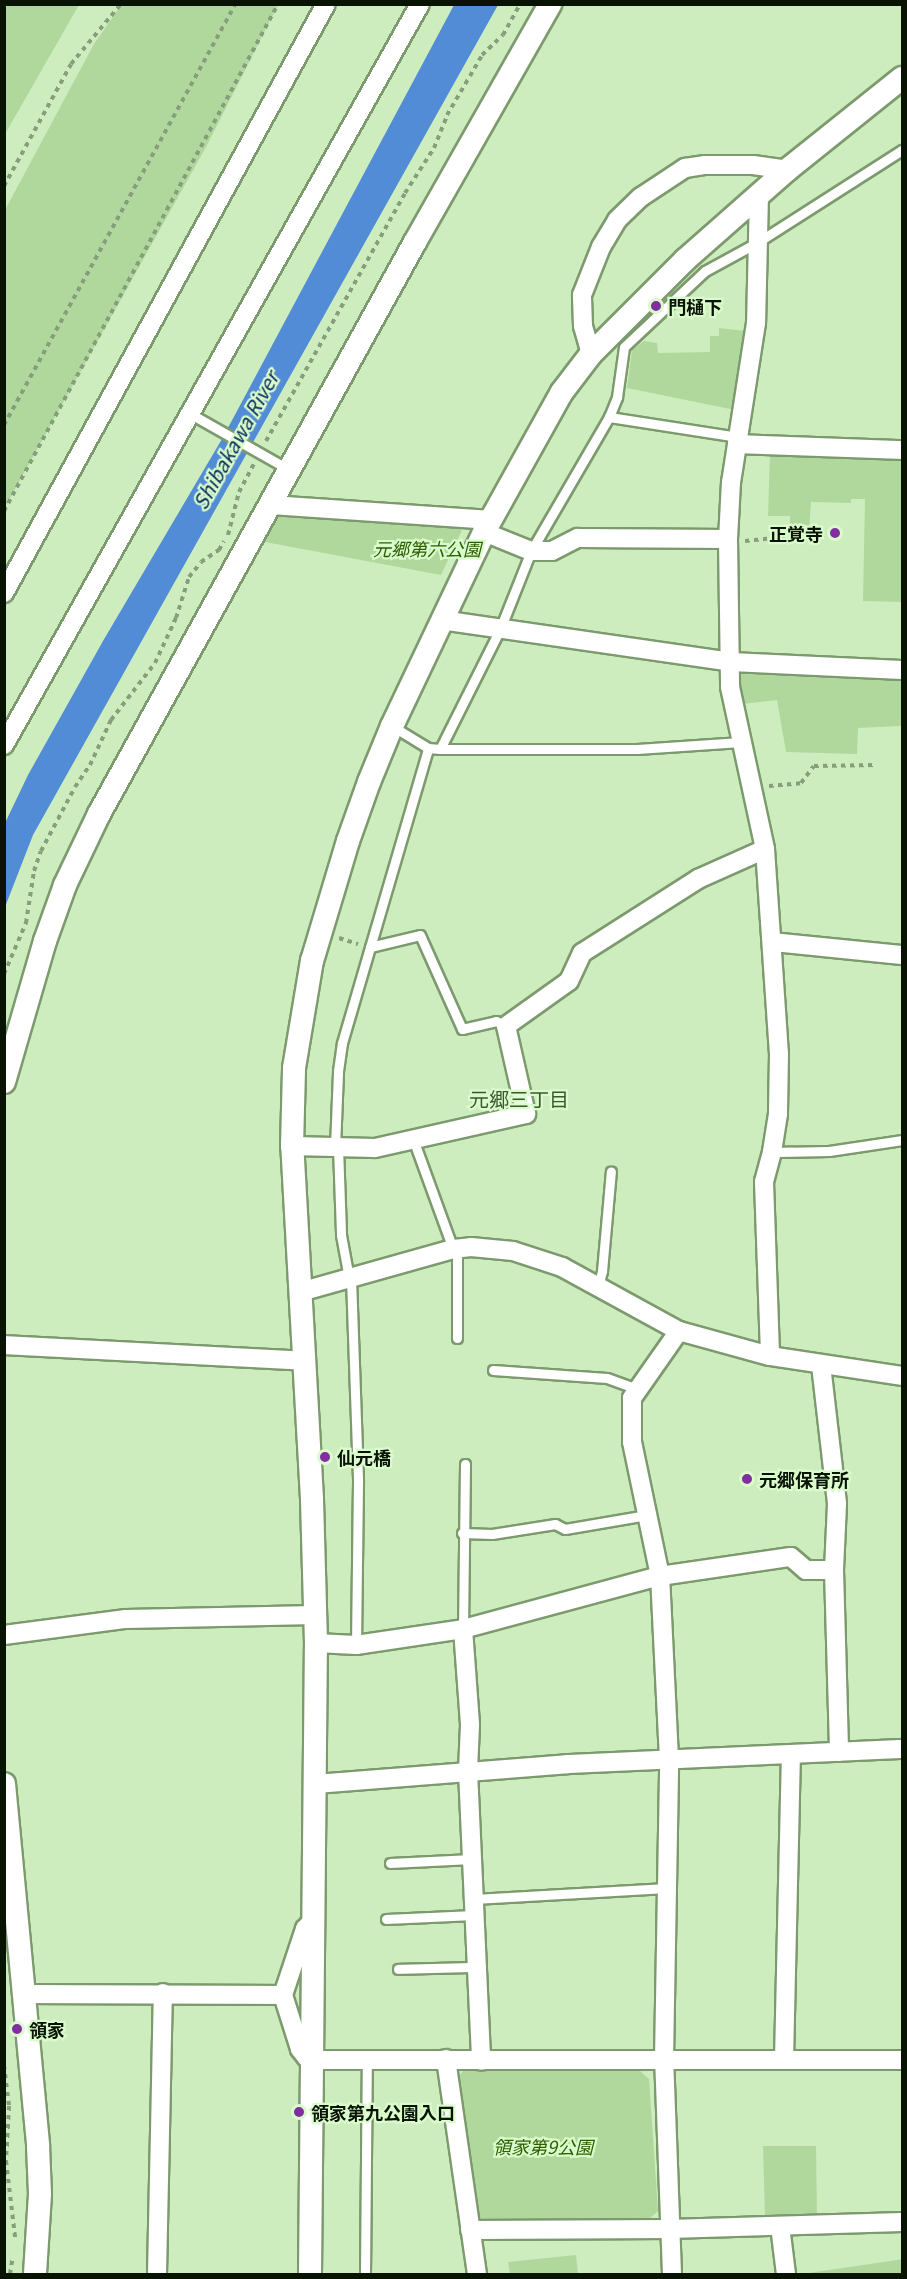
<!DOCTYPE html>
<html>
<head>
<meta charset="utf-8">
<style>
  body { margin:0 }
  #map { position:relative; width:907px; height:2279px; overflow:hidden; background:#cdedbe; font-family:Georgia,"Noto Sans JP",serif }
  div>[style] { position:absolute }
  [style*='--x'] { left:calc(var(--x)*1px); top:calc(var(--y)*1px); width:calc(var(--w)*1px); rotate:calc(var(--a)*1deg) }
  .green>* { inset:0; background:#b0d89d }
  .water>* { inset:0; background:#528cd6 }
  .path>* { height:4px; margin-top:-2px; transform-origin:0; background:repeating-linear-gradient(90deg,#869e7b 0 4.5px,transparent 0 9px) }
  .roads { filter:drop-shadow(2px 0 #7d9a6e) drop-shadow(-2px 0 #7d9a6e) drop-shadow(0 2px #7d9a6e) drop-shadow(0 -2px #7d9a6e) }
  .service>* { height:9px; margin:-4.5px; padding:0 4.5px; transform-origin:4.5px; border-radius:4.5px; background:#fff }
  .minor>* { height:18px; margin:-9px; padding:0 9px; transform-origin:9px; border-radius:9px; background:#fff }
  .tertiary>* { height:22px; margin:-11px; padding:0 11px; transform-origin:11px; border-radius:11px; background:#fff }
  .dots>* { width:16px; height:16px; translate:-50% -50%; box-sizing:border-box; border:3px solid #dafbcb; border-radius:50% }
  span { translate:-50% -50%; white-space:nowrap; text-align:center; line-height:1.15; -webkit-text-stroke:4.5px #dafbcb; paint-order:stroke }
  .poi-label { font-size:18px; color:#081304; font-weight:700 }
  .left { translate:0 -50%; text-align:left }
  .right { translate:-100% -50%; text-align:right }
  .park-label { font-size:18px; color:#2d5e02; font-style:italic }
  .water-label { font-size:20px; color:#052e5d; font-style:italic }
  .neighbourhood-label { font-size:20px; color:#3c572e }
  .frame { position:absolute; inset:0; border:6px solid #081304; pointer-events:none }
</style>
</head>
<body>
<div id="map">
  <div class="green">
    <i style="clip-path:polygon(5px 4px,79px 5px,5px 134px,4px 5px)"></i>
    <i style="clip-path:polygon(122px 4px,278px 5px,206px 147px,5px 507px,5px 210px,94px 44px)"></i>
    <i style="clip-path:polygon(719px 328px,745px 331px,735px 410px,627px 388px,632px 350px,644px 341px,657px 343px,658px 353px,710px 352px,710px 336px,719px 336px)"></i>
    <i style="clip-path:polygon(770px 454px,902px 460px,902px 602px,863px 601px,865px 499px,851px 499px,851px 503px,811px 502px,809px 531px,790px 532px,790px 516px,768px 516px)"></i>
    <i style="clip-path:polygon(278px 513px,460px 526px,462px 530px,441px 575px,265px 542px,263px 539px)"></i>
    <i style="clip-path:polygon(742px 674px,902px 679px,902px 726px,858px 728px,857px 754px,786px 752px,777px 700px,743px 704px,738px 678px)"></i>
    <i style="clip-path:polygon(464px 2070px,640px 2071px,649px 2079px,658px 2211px,649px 2219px,487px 2224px,475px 2214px,456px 2080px)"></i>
    <i style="clip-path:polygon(763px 2146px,816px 2146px,817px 2218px,765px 2218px)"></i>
    <i style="clip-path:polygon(576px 2255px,578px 2274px,510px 2274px,508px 2262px)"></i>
    <i style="clip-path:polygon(902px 2259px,902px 2274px,802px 2274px,897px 2260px)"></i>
  </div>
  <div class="water">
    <i style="clip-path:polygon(454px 5px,498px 5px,33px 835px,5px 907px,5px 823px,28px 775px,103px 641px,222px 439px)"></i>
  </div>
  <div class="path">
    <i style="--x:4;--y:186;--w:139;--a:-61.2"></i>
    <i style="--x:71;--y:64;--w:78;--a:-50.2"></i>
    <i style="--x:4;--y:425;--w:480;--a:-61.2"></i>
    <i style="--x:266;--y:441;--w:284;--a:-60.7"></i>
    <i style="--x:405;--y:193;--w:54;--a:-57.2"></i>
    <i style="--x:434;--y:148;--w:35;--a:-68"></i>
    <i style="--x:447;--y:115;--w:45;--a:-59.5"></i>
    <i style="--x:470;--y:76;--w:24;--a:-60"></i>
    <i style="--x:482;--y:55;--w:29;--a:-44"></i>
    <i style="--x:503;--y:35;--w:35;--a:-61"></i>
    <i style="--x:4;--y:511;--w:576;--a:-61.61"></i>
    <i style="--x:228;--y:535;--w:44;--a:-75.7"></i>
    <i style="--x:239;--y:492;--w:32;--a:-62"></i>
    <i style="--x:745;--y:541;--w:64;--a:-6.2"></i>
    <i style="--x:769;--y:786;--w:32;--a:-5"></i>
    <i style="--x:801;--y:783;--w:21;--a:-53"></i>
    <i style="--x:814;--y:766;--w:63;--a:-0.9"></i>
    <i style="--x:339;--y:938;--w:20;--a:18"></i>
    <i style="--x:4;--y:974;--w:56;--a:-66.7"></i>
    <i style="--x:26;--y:923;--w:53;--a:-81.3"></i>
    <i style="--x:34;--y:871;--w:21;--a:-71"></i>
    <i style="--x:41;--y:851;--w:72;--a:-62"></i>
    <i style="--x:75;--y:787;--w:27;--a:-56"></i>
    <i style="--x:90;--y:765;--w:50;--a:-65"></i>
    <i style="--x:111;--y:720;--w:72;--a:-52.3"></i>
    <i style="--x:155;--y:663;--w:50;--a:-65"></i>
    <i style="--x:176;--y:618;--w:43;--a:-72.4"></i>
    <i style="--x:189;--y:577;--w:19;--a:-51"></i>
    <i style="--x:201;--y:562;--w:22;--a:-34"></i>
    <i style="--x:219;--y:550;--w:10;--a:-61"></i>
    <i style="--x:4;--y:2065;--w:41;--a:83"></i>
    <i style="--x:9;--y:2106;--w:55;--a:93.1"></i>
    <i style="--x:6;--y:2161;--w:77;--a:83.2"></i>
    <i style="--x:10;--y:2274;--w:18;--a:-81"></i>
  </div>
  <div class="roads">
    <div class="service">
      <i style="--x:189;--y:413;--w:114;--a:29.5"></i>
      <i style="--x:609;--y:417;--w:131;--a:8.8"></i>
      <i style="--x:392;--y:726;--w:42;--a:31.4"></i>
      <i style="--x:428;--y:748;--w:12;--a:5"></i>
      <i style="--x:440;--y:749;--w:197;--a:0"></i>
      <i style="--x:637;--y:749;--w:104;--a:-3.9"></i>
      <i style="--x:440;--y:749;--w:134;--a:-63.4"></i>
      <i style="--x:500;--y:629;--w:84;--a:-68.3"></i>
      <i style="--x:531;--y:551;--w:155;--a:-59.8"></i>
      <i style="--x:609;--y:417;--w:22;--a:-68"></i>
      <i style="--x:617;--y:397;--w:50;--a:-82"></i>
      <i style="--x:624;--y:347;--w:111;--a:-43.2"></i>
      <i style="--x:705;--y:271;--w:60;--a:-28.7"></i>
      <i style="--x:758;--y:242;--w:171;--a:-32.6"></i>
      <i style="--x:370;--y:947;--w:51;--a:-13.5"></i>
      <i style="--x:420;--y:935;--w:103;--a:65.9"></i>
      <i style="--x:462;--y:1029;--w:35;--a:-13"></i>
      <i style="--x:496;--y:1021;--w:11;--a:27"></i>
      <i style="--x:413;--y:1139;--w:117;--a:70"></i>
      <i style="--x:335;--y:1147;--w:76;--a:-87.7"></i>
      <i style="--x:338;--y:1071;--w:28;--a:-82"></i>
      <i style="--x:342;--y:1043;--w:307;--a:-73.7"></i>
      <i style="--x:338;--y:1147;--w:88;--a:88"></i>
      <i style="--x:341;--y:1235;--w:44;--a:79.5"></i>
      <i style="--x:772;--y:1152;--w:57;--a:-1"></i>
      <i style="--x:829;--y:1151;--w:74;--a:-8.6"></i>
      <i style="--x:457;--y:1248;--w:90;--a:90"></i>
      <i style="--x:351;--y:1278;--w:204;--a:88"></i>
      <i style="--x:358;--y:1482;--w:163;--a:90.7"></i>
      <i style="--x:598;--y:1287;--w:16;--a:-76"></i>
      <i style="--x:602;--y:1271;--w:100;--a:-84.9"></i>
      <i style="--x:493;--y:1370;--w:114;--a:4"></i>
      <i style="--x:607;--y:1378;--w:33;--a:20"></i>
      <i style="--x:462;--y:1533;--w:30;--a:2"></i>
      <i style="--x:492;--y:1534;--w:64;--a:-9"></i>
      <i style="--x:555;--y:1524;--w:11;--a:27"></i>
      <i style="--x:565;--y:1529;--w:83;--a:-9.7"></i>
      <i style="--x:463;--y:1629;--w:165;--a:-89.3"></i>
      <i style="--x:390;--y:1863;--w:82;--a:-2.8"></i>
      <i style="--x:474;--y:1899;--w:193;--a:-3.3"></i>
      <i style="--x:386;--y:1919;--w:88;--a:-2.6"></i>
      <i style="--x:398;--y:1969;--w:79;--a:-1.5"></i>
      <i style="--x:365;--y:2274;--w:214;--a:-89.5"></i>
    </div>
    <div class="minor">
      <i style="--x:759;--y:194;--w:129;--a:91.3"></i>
      <i style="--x:756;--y:323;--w:161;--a:98.9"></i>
      <i style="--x:731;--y:482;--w:57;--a:93"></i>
      <i style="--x:728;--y:539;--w:148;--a:89.2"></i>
      <i style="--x:730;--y:687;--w:166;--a:77.8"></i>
      <i style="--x:765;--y:849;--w:205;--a:86.1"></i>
      <i style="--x:779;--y:1054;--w:60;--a:91"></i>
      <i style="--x:778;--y:1114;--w:38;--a:99"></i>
      <i style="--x:772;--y:1152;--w:31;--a:105"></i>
      <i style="--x:764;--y:1182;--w:174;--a:88"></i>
      <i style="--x:591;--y:354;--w:29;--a:-106"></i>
      <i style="--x:583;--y:326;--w:31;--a:-92"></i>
      <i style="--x:582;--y:295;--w:52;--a:-68.4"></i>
      <i style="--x:601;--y:247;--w:31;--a:-59"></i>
      <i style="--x:617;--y:220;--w:33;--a:-44"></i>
      <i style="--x:641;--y:197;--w:53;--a:-33.4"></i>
      <i style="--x:685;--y:168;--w:19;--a:-9"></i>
      <i style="--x:704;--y:165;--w:49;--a:0"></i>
      <i style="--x:753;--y:165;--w:34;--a:8"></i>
      <i style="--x:737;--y:444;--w:165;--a:2.1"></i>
      <i style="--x:271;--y:505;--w:221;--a:3.9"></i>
      <i style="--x:484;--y:532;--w:51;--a:22"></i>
      <i style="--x:531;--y:551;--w:21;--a:0"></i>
      <i style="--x:552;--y:551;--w:29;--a:-27"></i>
      <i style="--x:578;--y:538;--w:150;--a:0.4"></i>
      <i style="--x:4;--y:593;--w:671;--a:-61.34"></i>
      <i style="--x:441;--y:620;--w:293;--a:8.2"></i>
      <i style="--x:731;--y:662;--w:171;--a:2.7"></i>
      <i style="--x:4;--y:745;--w:850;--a:-60.69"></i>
      <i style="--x:773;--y:942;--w:130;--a:5.8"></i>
      <i style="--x:292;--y:1146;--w:83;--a:1.4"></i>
      <i style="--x:375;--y:1148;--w:155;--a:-12.7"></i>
      <i style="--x:526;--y:1114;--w:90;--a:-102.8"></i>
      <i style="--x:506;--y:1026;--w:77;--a:-35.5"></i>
      <i style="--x:569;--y:981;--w:31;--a:-65"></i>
      <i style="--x:582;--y:953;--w:138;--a:-32.5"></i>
      <i style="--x:698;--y:879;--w:73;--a:-24.1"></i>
      <i style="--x:300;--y:1292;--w:159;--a:-15.7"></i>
      <i style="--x:453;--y:1249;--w:18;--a:-6"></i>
      <i style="--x:471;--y:1247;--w:42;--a:5.4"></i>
      <i style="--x:513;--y:1251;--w:52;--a:18.1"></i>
      <i style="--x:562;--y:1267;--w:133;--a:28.7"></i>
      <i style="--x:679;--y:1331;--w:94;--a:15.4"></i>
      <i style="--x:770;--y:1356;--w:134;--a:8.6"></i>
      <i style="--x:4;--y:1345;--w:301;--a:3"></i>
      <i style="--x:821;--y:1365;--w:140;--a:83.4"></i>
      <i style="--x:837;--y:1504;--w:66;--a:92.6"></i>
      <i style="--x:834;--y:1570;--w:182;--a:88.4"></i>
      <i style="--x:463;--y:1629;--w:96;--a:85.8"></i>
      <i style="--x:470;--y:1725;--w:46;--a:92.5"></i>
      <i style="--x:468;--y:1771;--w:290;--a:87.4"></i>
      <i style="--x:4;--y:1635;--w:123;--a:-7.5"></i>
      <i style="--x:126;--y:1619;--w:189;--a:-1.2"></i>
      <i style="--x:316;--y:1643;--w:40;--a:2.9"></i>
      <i style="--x:356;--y:1645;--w:108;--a:-8.5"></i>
      <i style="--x:463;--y:1629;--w:204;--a:-15.1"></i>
      <i style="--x:660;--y:1576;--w:132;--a:-8.3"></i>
      <i style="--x:791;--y:1557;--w:20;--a:41"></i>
      <i style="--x:806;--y:1570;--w:28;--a:0"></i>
      <i style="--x:315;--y:1784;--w:253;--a:-4.5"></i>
      <i style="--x:567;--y:1764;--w:335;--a:-2.6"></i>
      <i style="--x:26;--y:1994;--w:257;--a:0.2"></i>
      <i style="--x:283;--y:1995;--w:57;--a:72.5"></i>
      <i style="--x:300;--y:2049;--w:11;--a:52"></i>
      <i style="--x:307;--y:2058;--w:7;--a:16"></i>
      <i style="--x:314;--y:2060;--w:588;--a:0"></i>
      <i style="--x:283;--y:1995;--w:70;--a:-71.6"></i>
      <i style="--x:305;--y:1929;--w:13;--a:-48"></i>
      <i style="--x:446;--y:2059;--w:217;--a:81.8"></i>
      <i style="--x:784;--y:2060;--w:306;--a:-88.7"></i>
      <i style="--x:780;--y:2226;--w:48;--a:82.9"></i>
      <i style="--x:470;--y:2230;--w:199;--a:-0.3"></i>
      <i style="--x:669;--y:2229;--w:233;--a:-1.7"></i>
      <i style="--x:157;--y:2274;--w:281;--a:-88.8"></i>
      <i style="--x:672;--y:2274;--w:215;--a:-92.1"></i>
      <i style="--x:664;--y:2059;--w:300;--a:-89"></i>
      <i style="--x:669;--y:1759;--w:183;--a:-92.8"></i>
      <i style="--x:660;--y:1576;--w:137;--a:-101.8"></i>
      <i style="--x:632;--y:1442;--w:44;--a:-90"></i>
      <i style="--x:632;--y:1398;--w:82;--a:-55"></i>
    </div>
    <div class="tertiary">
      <i style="--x:4;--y:1082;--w:147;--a:-73.8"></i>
      <i style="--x:45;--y:941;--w:59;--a:-70.3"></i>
      <i style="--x:65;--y:885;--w:79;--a:-64.4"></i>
      <i style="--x:99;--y:814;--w:653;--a:-61.08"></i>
      <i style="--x:415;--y:242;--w:274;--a:-60.4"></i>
      <i style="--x:4;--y:1784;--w:364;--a:84.6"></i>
      <i style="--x:38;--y:2146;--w:48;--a:87.6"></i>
      <i style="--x:40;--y:2194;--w:80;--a:93.6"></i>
      <i style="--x:310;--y:2274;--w:631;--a:-89.46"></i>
      <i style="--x:316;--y:1643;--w:144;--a:-91.6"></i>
      <i style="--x:312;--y:1499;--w:354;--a:-93.2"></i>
      <i style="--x:292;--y:1146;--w:78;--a:-88.5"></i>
      <i style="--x:294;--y:1068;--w:109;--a:-80.5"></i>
      <i style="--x:312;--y:961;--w:125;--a:-73.3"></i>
      <i style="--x:348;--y:841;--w:63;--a:-70.4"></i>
      <i style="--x:369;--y:782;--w:61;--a:-67.7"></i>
      <i style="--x:392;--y:726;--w:215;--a:-64.6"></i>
      <i style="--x:484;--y:532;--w:160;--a:-60.9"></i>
      <i style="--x:562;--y:392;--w:48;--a:-52.7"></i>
      <i style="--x:591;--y:354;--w:133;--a:-45"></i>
      <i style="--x:685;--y:260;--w:136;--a:-41.4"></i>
      <i style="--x:787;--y:170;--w:147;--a:-38.7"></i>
    </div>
  </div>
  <div class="dots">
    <i style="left:656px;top:306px;background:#812f9f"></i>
    <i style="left:835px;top:533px;background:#812f9f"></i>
    <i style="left:325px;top:1457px;background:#812f9f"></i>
    <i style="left:747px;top:1479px;background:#812f9f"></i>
    <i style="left:17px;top:2029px;background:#812f9f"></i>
    <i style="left:299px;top:2112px;background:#812f9f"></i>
  </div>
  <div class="poi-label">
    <span class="left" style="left:668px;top:306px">門樋下</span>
    <span class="right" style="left:823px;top:533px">正覚寺</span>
    <span class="left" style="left:337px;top:1457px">仙元橋</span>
    <span class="left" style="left:759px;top:1479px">元郷保育所</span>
    <span class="left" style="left:29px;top:2029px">領家</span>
    <span class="left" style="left:311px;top:2112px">領家第九公園入口</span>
  </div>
  <div class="park-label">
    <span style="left:427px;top:548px">元郷第六公園</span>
    <span style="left:543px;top:2146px">領家第9公園</span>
  </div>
  <div class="water-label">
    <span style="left:235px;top:440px;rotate:-61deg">Shibakawa River</span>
  </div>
  <div class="neighbourhood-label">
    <span style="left:519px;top:1098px">元郷三丁目</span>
  </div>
  <div class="frame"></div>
</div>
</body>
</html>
